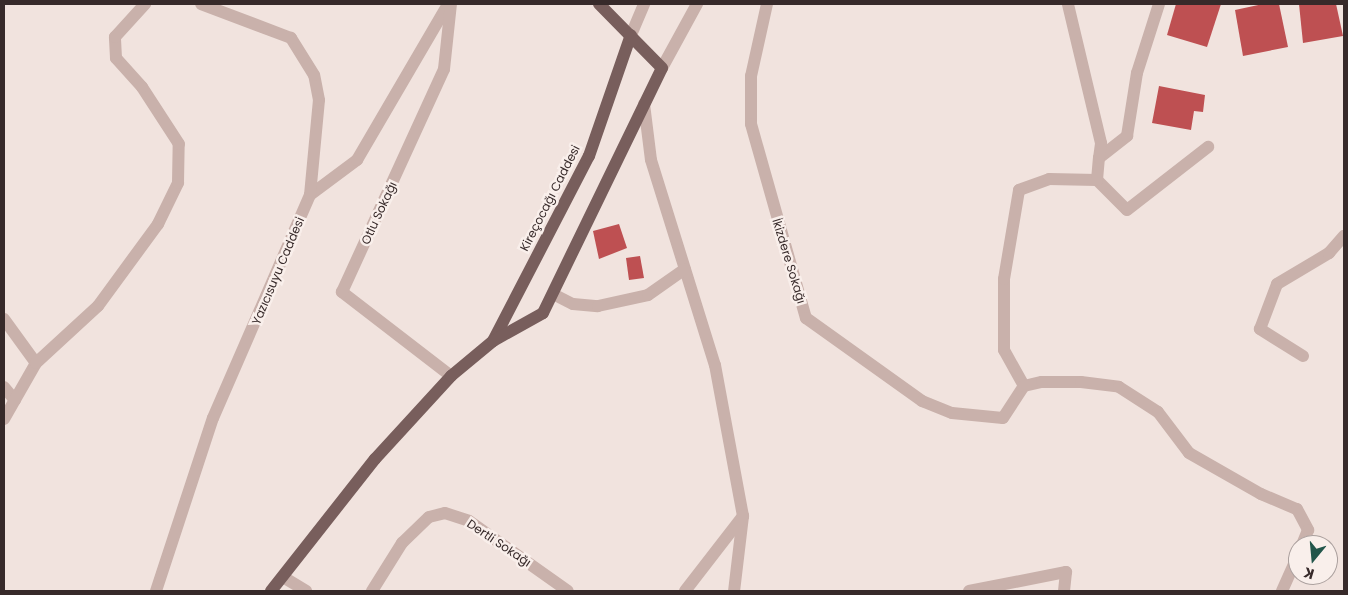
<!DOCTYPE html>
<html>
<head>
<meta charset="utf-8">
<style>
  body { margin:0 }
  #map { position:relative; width:1348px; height:595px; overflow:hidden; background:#f1e3de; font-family:Poppins,sans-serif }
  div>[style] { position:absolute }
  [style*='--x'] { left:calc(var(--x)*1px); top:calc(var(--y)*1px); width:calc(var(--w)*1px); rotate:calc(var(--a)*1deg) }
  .building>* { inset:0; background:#be5052 }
  .minor>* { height:12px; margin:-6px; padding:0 6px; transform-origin:6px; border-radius:6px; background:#c9b1ab }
  .tertiary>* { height:12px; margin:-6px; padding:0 6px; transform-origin:6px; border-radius:6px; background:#c9b1ab }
  .primary>* { height:12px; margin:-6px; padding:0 6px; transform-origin:6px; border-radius:6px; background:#785e5c }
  span { translate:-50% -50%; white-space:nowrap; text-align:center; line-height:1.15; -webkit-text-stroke:5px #f9efeb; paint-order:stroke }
  .street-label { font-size:12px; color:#372a2a }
  .frame { position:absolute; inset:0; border:5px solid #372a2a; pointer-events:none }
  .north { position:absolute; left:1288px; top:535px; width:50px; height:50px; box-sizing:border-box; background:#f9efeb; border:1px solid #aba09e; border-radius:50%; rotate:197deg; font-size:14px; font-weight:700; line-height:20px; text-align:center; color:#372a2a }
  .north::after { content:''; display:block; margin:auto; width:18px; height:22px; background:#22564b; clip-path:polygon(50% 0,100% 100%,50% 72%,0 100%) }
</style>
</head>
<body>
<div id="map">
  <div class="building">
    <i style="clip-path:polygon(1176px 4px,1221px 4px,1207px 47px,1167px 35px)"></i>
    <i style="clip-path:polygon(1263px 4px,1279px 4px,1288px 47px,1243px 56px,1235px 10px)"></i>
    <i style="clip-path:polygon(1299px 4px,1336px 4px,1343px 36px,1303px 43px)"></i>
    <i style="clip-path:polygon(1159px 86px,1205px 95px,1203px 112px,1194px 111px,1191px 130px,1152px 123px)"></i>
    <i style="clip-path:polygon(619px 224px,627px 248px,599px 259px,593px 231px)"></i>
    <i style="clip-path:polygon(640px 256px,644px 278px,629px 280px,626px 258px)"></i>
  </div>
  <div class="minor">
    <i style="--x:631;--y:35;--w:34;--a:-67"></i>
    <i style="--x:644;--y:104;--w:56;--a:82.9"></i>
    <i style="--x:651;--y:160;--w:215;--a:72.7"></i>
    <i style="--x:715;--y:365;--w:154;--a:79.5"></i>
    <i style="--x:743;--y:516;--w:76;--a:96.8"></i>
    <i style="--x:1099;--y:158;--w:36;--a:-38"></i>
    <i style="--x:1127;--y:136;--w:64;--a:-81"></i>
    <i style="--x:1137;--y:73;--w:72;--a:-72.3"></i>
    <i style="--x:1097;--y:180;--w:42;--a:45"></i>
    <i style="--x:1127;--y:210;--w:103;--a:-37.9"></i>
    <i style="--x:310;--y:195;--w:59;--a:-36.7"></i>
    <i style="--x:357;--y:160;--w:181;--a:-59.7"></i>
    <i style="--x:553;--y:294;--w:22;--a:27"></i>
    <i style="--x:573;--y:304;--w:25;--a:5"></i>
    <i style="--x:598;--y:306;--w:51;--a:-12.4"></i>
    <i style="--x:648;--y:295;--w:45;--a:-35.1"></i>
    <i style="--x:4;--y:319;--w:54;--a:54"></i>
    <i style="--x:1303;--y:356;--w:51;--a:-147.9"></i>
    <i style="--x:1260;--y:329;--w:48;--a:-69.3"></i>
    <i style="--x:1277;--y:284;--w:61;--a:-30.8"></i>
    <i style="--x:1329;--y:253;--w:23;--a:-49"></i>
    <i style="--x:451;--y:376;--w:138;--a:-142.4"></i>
    <i style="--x:342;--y:292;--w:245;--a:-65.4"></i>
    <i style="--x:444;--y:69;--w:65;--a:-83.9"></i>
    <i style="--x:1024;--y:386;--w:41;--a:-119.1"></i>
    <i style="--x:1004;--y:350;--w:71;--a:-90"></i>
    <i style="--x:1004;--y:279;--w:90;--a:-80.4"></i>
    <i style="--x:1019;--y:190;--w:32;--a:-20"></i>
    <i style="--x:1049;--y:179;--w:48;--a:1.2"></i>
    <i style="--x:1097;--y:180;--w:22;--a:-85"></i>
    <i style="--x:1099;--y:158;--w:15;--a:-82"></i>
    <i style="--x:1101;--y:143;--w:143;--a:-103.4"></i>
    <i style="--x:4;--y:387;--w:17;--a:50"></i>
    <i style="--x:4;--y:419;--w:64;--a:-60.3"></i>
    <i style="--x:36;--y:363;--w:84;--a:-42.6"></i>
    <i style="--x:98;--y:306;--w:102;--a:-53.8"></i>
    <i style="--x:158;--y:224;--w:46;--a:-64"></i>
    <i style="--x:178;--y:183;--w:39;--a:-89"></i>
    <i style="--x:179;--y:144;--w:68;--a:-123"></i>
    <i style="--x:142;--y:87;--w:39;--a:-132"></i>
    <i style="--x:116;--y:58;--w:21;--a:-93"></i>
    <i style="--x:115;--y:37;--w:45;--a:-47.7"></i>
    <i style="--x:283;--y:577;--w:27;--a:31"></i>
    <i style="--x:156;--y:591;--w:182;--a:-71.8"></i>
    <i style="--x:213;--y:418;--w:243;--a:-66.5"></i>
    <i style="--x:310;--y:195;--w:95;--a:-84.6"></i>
    <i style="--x:319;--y:100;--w:25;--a:-101"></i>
    <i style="--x:314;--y:75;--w:44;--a:-121.9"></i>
    <i style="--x:291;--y:38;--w:96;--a:-159.3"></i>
    <i style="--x:372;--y:591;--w:57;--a:-58"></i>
    <i style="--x:402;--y:543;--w:37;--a:-44"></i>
    <i style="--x:429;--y:517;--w:16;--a:-14"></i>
    <i style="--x:445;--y:513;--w:25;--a:18"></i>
    <i style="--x:469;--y:521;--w:121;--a:35.3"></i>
    <i style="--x:685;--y:591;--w:95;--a:-52.3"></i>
  </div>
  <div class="tertiary">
    <i style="--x:767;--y:4;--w:74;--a:102.5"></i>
    <i style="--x:751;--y:76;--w:48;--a:90"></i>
    <i style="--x:751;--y:124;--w:202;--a:74.2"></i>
    <i style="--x:806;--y:318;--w:143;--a:35.6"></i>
    <i style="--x:922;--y:401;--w:32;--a:22"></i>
    <i style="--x:952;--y:413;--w:51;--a:5.6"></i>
    <i style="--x:1003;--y:418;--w:38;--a:-57"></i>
    <i style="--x:1024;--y:386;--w:18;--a:-13"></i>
    <i style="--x:1042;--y:382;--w:39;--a:0"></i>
    <i style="--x:1081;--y:382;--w:38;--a:7"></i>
    <i style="--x:1119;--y:387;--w:46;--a:32.7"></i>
    <i style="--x:1158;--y:412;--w:51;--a:52.9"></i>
    <i style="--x:1189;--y:453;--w:83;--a:29.7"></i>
    <i style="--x:1261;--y:494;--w:39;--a:23"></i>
    <i style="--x:1297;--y:509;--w:24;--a:62"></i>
    <i style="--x:1308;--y:530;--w:16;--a:112"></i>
    <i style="--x:662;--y:68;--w:73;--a:-61.3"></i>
    <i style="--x:969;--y:591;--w:99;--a:-11.1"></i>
    <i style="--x:1066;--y:572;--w:19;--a:96"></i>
    <i style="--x:1282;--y:591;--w:39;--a:-66"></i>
  </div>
  <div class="primary">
    <i style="--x:493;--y:341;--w:208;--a:-62.6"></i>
    <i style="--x:589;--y:156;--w:128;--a:-70.9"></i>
    <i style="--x:271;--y:591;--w:168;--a:-51.8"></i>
    <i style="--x:375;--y:459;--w:113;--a:-47.5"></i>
    <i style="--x:451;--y:376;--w:55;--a:-39.8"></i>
    <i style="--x:493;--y:341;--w:57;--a:-29.2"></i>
    <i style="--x:543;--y:313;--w:272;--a:-64.1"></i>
    <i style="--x:662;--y:68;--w:90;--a:-134.5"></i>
  </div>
  <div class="street-label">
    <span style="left:550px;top:198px;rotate:-63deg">Kireçocağı Caddesi</span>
    <span style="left:379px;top:213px;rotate:-65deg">Otlu Sokağı</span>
    <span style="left:789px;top:261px;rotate:73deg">İkizdere Sokağı</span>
    <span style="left:278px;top:271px;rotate:-67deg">Yazıcısuyu Caddesi</span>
    <span style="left:499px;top:543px;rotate:34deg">Dertli Sokağı</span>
  </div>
  <div class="frame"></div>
  <div class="north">K</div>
</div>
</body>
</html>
